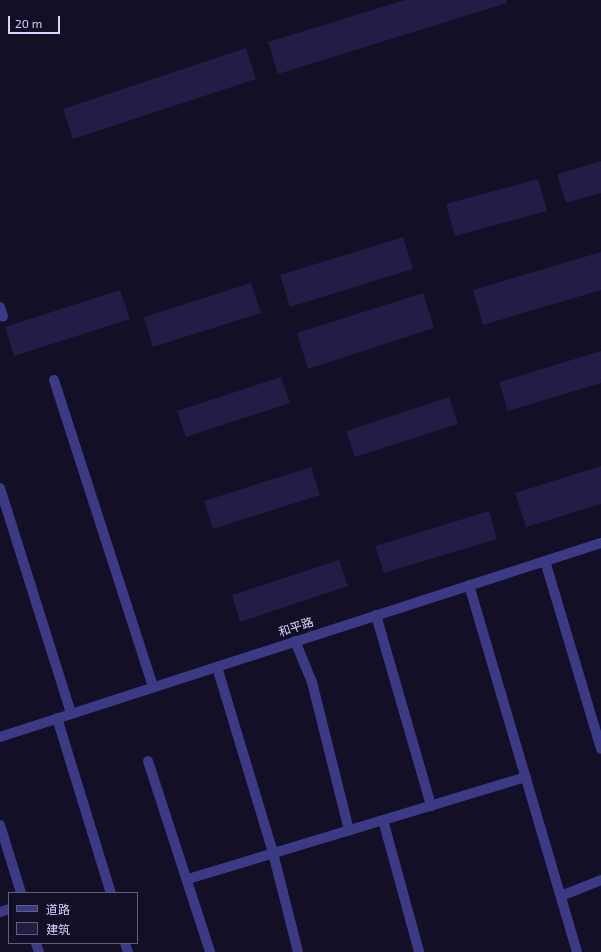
<!DOCTYPE html>
<html>
<head>
<meta charset="utf-8">
<style>
  body { margin:0 }
  #map { position:relative; width:601px; height:952px; overflow:hidden; background:#130f26; font-family:"Exo 2","Noto Sans SC",sans-serif }
  div>[style] { position:absolute }
  [style*='--x'] { left:calc(var(--x)*1px); top:calc(var(--y)*1px); width:calc(var(--w)*1px); rotate:calc(var(--a)*1deg) }
  .building>* { inset:0; background:#241b47 }
  .minor>* { height:10px; margin:-5px; padding:0 5px; transform-origin:5px; border-radius:5px; background:#3d3a85 }
  span { translate:-50% -50%; white-space:nowrap; text-align:center; line-height:1.15; -webkit-text-stroke:3px #130f26; paint-order:stroke }
  .street-label { font-size:12px; color:#d9d4ff }
  .legend { position:absolute; left:8px; top:892px; width:130px; height:52px; box-sizing:border-box; background:#130f26; border:1px solid #625e7d; margin:0; padding:5px 7px; list-style:none; font-size:12px; color:#d9d4ff }
  .legend li { display:flex; align-items:center; gap:8px; height:20px }
  .legend b { width:20px; border:1px solid #625e7d }
  .scale { position:absolute; left:8px; top:16px; width:52px; height:18px; box-sizing:border-box; border:2px solid #d9d4ff; border-top:0; padding-left:5px; font-size:12px; line-height:14px; white-space:nowrap; color:#d9d4ff; -webkit-text-stroke:3px #130f26; paint-order:stroke }
</style>
</head>
<body>
<div id="map">
  <div class="building">
    <i style="clip-path:polygon(405px 0,506px 0,507px 3px,278px 74px,268px 42px)"></i>
    <i style="clip-path:polygon(246px 48px,256px 79px,73px 139px,63px 109px)"></i>
    <i style="clip-path:polygon(601px 161px,601px 193px,566px 203px,557px 174px)"></i>
    <i style="clip-path:polygon(538px 179px,547px 211px,455px 236px,446px 204px)"></i>
    <i style="clip-path:polygon(403px 237px,413px 269px,290px 307px,280px 275px)"></i>
    <i style="clip-path:polygon(601px 252px,601px 290px,483px 325px,473px 290px)"></i>
    <i style="clip-path:polygon(251px 283px,261px 313px,153px 347px,144px 317px)"></i>
    <i style="clip-path:polygon(120px 290px,130px 319px,14px 356px,5px 327px)"></i>
    <i style="clip-path:polygon(423px 293px,434px 328px,308px 369px,297px 333px)"></i>
    <i style="clip-path:polygon(601px 351px,601px 383px,508px 411px,499px 382px)"></i>
    <i style="clip-path:polygon(281px 377px,290px 403px,186px 437px,177px 411px)"></i>
    <i style="clip-path:polygon(449px 397px,458px 424px,355px 457px,346px 431px)"></i>
    <i style="clip-path:polygon(601px 466px,601px 504px,526px 527px,515px 493px)"></i>
    <i style="clip-path:polygon(311px 467px,320px 495px,213px 529px,204px 501px)"></i>
    <i style="clip-path:polygon(489px 511px,497px 539px,384px 573px,375px 546px)"></i>
    <i style="clip-path:polygon(339px 560px,348px 586px,240px 622px,232px 595px)"></i>
  </div>
  <div class="minor">
    <i style="--x:0;--y:307;--w:10;--a:73"></i>
    <i style="--x:54;--y:380;--w:323;--a:72.1"></i>
    <i style="--x:0;--y:488;--w:236;--a:72.5"></i>
    <i style="--x:545;--y:561;--w:196;--a:73.4"></i>
    <i style="--x:469;--y:585;--w:383;--a:73.6"></i>
    <i style="--x:376;--y:615;--w:199;--a:73.9"></i>
    <i style="--x:295;--y:641;--w:44;--a:67.5"></i>
    <i style="--x:312;--y:682;--w:153;--a:76"></i>
    <i style="--x:217;--y:667;--w:194;--a:73.2"></i>
    <i style="--x:273;--y:853;--w:102;--a:75.8"></i>
    <i style="--x:57;--y:718;--w:183;--a:72.9"></i>
    <i style="--x:0;--y:737;--w:632;--a:-17.89"></i>
    <i style="--x:148;--y:761;--w:201;--a:72"></i>
    <i style="--x:383;--y:820;--w:137;--a:74.7"></i>
    <i style="--x:0;--y:825;--w:71;--a:72.8"></i>
    <i style="--x:188;--y:879;--w:353;--a:-16.8"></i>
    <i style="--x:561;--y:896;--w:43;--a:-21.8"></i>
    <i style="--x:0;--y:912;--w:9;--a:-18"></i>
    <i style="--x:36;--y:943;--w:9;--a:72"></i>
    <i style="--x:125;--y:943;--w:9;--a:72"></i>
  </div>
  <div class="street-label">
    <span style="left:296px;top:627px;rotate:-18deg">和平路</span>
  </div>
  <ul class="legend">
  <li><b style="height:5px;background:#3d3a85"></b>道路</li>
  <li><b style="height:11px;background:#241b47"></b>建筑</li>
  </ul>
  <div class="scale">20 m</div>
</div>
</body>
</html>
